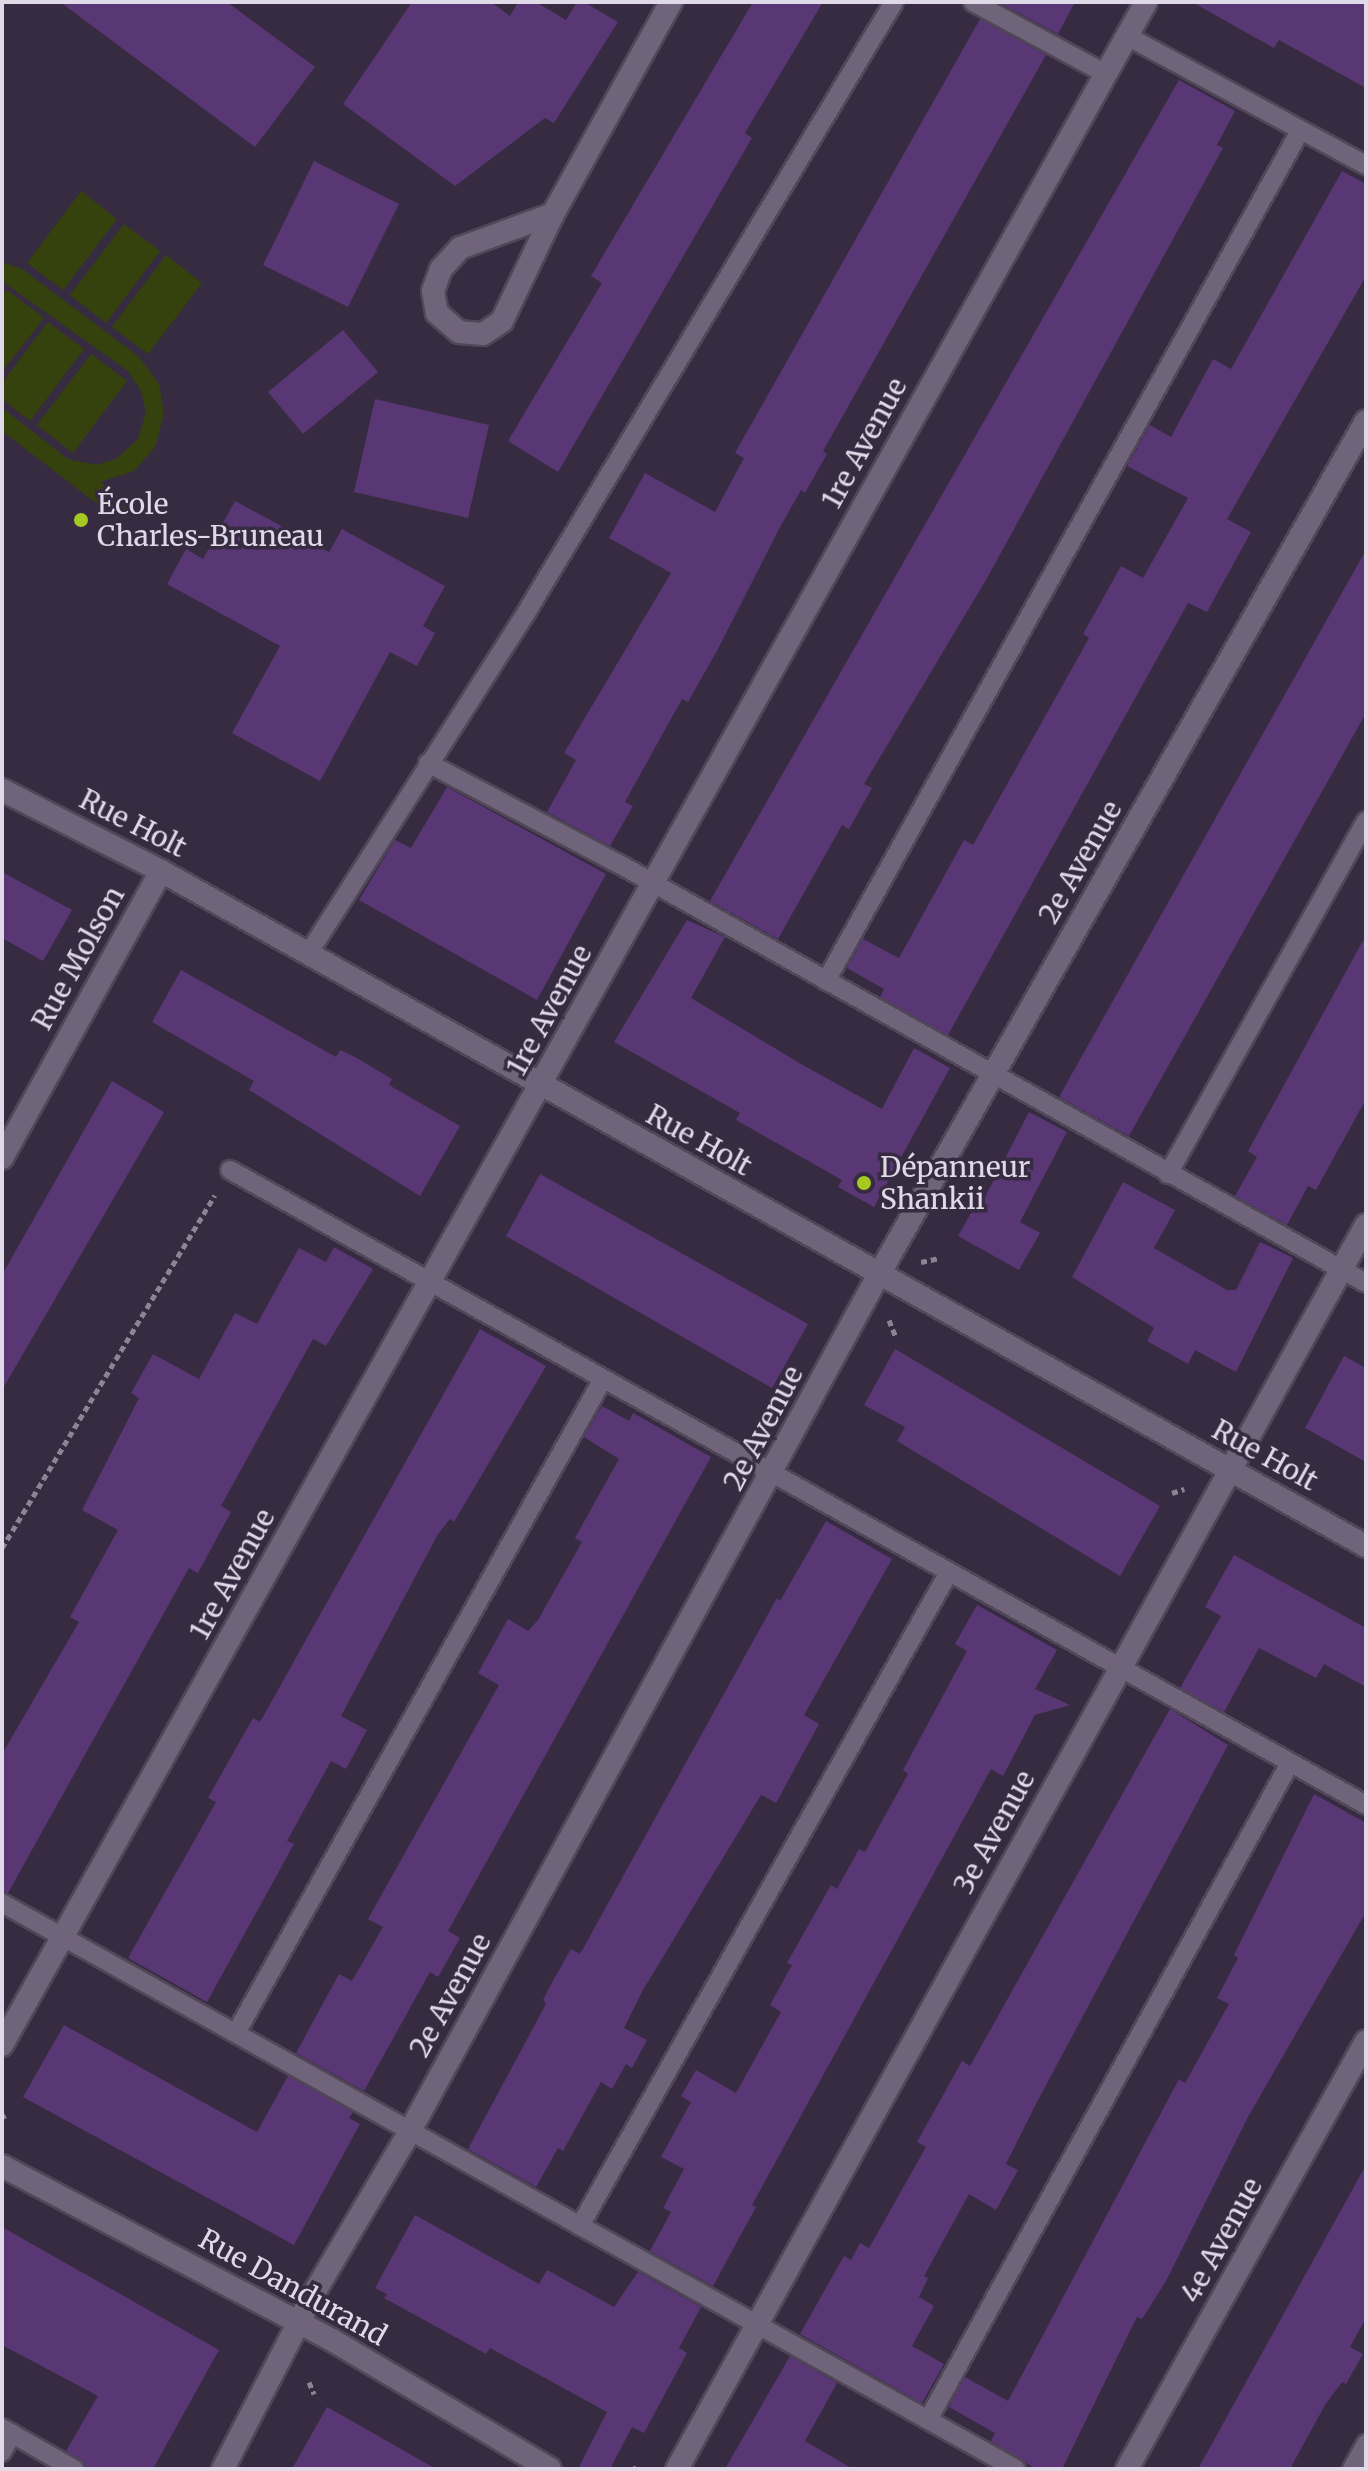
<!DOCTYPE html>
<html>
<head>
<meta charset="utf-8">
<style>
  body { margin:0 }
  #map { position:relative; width:1368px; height:2471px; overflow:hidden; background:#362b40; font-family:Merriweather,serif }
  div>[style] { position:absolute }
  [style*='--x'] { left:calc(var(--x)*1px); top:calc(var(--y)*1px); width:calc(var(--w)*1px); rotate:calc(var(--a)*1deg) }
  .green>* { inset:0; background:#36420d }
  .building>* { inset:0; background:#593775 }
  .path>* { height:5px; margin-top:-2.5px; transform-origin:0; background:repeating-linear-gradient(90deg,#8c8395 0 6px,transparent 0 10px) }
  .roads { filter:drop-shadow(2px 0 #504758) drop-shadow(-2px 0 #504758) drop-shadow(0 2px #504758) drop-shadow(0 -2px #504758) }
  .service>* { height:18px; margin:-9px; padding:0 9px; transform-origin:9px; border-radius:9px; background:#70647b }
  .minor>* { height:22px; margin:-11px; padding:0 11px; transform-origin:11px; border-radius:11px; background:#70647b }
  .dots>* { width:22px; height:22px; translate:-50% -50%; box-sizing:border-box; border:4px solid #362b40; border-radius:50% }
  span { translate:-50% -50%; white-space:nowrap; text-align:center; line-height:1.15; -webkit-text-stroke:7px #362b40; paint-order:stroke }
  .street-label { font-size:28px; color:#e0d9e7 }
  .poi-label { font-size:28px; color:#e0d9e7 }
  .left { translate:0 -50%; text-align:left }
  .frame { position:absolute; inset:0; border:4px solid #e0d9e7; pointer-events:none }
</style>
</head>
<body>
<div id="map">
  <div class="green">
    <i style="clip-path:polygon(81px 191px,117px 219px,63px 290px,27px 263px)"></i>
    <i style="clip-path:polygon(124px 224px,160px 251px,106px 323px,70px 295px)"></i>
    <i style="clip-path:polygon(166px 255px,202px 283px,148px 354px,112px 327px)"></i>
    <i style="clip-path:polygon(2px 262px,22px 269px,139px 357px,159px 384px,164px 414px,155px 447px,134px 471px,100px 482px,128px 504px,117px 519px,2px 431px,2px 408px,68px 459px,96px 465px,116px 459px,138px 439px,146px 412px,141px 391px,128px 371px,2px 281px)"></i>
    <i style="clip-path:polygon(7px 290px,44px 318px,2px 372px,2px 296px)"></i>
    <i style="clip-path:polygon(48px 322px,84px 349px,30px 421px,2px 399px,2px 383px)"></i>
    <i style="clip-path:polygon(91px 354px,127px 381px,73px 453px,37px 425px)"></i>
  </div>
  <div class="building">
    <i style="clip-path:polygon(60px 2px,227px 2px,315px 67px,255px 147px)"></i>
    <i style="clip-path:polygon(412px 2px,491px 2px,510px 16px,518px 2px,536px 2px,566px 20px,577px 2px,584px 2px,618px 22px,554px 123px,545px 118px,455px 186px,343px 104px)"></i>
    <i style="clip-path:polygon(753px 2px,823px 2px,745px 133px,752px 138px,558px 472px,508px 441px,602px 283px,591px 276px)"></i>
    <i style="clip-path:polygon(998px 2px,1075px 2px,1058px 34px)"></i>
    <i style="clip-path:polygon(1192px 2px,1366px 2px,1366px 88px,1279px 40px,1274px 48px)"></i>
    <i style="clip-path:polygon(980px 19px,1046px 55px,823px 451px,827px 454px,805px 493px,801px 490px,779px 529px,718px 649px,688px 702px,682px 699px,625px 802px,633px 806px,610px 846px,547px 812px,576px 760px,564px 753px,671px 573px,609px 538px,645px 473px,715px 512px,744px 458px,735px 453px)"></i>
    <i style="clip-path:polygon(1179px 80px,1235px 111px,1217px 145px,1223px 148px,986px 580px,864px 784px,872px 788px,849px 829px,842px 825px,778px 939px,710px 901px)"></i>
    <i style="clip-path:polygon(314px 161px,399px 204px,348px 307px,263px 265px)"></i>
    <i style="clip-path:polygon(1342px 171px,1366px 184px,1366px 276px,1227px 519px,1251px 532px,1207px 612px,1188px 603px,948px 1035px,880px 997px,884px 989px,847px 968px,863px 939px,899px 958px,964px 840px,973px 845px,1089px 638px,1083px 634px,1121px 566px,1143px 578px,1188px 498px,1127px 466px,1150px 425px,1171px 437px,1213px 359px,1231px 369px)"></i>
    <i style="clip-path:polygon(343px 330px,378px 372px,303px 434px,268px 392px)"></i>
    <i style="clip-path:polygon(375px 399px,489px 425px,468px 518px,354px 492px)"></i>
    <i style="clip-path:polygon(235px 501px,329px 552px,342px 529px,445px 586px,423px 626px,435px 633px,417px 666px,390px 652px,320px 781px,232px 733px,280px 646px,167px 584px,186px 549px,203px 559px)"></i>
    <i style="clip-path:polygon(1366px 550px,1366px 713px,1129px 1136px,1059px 1097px)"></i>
    <i style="clip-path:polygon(447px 787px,606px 874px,537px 1000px,359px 900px,395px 840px,411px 848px)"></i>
    <i style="clip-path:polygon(2px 872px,72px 910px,43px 961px,2px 938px)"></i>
    <i style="clip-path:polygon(687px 920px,725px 937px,691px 998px,801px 1064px,882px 1109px,914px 1048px,950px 1068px,874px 1207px,838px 1187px,842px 1180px,736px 1120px,740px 1113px,614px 1042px)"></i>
    <i style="clip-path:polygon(1366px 935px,1366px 1099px,1316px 1190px,1308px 1186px,1287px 1225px,1235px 1196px,1257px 1157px,1248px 1151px)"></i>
    <i style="clip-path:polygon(181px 970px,336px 1057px,340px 1050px,355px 1057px,392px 1079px,389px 1085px,460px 1126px,420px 1196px,249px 1090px,254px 1081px,152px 1022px)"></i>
    <i style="clip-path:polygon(112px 1081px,164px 1112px,2px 1390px,2px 1275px)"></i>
    <i style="clip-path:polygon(1029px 1112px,1067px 1132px,1020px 1222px,1040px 1233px,1019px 1270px,958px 1236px,979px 1199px,983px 1201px)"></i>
    <i style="clip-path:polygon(540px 1174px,808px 1324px,772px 1388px,506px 1236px)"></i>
    <i style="clip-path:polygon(1123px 1182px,1175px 1210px,1154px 1248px,1227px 1290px,1236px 1290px,1260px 1242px,1293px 1258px,1236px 1372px,1195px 1350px,1188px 1364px,1147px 1341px,1154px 1328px,1072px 1277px)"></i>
    <i style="clip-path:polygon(334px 1247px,373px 1269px,326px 1346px,313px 1339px,221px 1506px,231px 1512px,198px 1573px,189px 1568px,8px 1893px,2px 1891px,2px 1754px,79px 1622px,70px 1617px,118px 1530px,82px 1510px,139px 1398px,131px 1393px,153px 1354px,199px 1379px,235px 1313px,257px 1324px,299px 1248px,326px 1262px)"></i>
    <i style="clip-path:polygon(480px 1329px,546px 1366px,454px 1522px,450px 1519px,438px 1534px,341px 1716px,367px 1730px,346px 1769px,331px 1761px,287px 1841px,294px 1844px,207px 2002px,128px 1958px,216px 1802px,208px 1798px,253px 1718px,260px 1722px)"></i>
    <i style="clip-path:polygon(895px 1349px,1160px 1506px,1120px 1576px,897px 1441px,905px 1427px,864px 1405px)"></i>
    <i style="clip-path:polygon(1344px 1356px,1366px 1368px,1366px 1462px,1305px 1428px)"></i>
    <i style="clip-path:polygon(602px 1406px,629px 1421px,633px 1413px,711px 1457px,448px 1931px,460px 1938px,438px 1977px,430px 1972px,364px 2091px,296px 2053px,339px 1974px,352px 1981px,383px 1927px,368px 1919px,499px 1685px,478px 1673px,508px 1619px,528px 1631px,538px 1620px,582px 1542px,575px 1538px,619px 1459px,584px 1437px)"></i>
    <i style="clip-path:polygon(826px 1521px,892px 1559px,804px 1715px,819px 1724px,776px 1803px,761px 1795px,643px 1990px,624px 2028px,647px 2040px,632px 2068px,626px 2064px,612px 2089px,601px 2082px,563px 2151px,558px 2148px,536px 2187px,468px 2149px,546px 2004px,543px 2000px,550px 1986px,571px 1949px,580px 1954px,777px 1598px,780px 1601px)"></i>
    <i style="clip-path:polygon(1234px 1555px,1366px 1628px,1366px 1687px,1324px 1664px,1316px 1678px,1259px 1648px,1224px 1712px,1180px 1688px,1221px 1616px,1205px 1607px)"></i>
    <i style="clip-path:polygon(977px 1605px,1057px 1650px,1035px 1689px,1070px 1705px,1035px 1715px,1003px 1776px,991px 1769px,752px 2205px,756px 2207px,713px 2286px,650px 2251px,671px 2212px,663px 2208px,684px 2169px,661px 2157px,691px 2102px,681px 2096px,696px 2070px,736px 2093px,781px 2012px,770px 2005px,792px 1965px,787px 1963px,831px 1885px,837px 1889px,859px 1849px,865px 1852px,908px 1774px,903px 1770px,967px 1651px,955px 1644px)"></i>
    <i style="clip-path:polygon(1170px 1709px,1228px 1745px,1037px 2102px,1006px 2164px,1018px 2170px,996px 2210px,969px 2194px,924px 2276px,928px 2278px,919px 2297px,934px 2306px,912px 2346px,944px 2364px,922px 2403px,800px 2334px,844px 2256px,851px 2260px,860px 2243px,869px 2248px,926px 2147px,917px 2142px,962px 2061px,970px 2066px)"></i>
    <i style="clip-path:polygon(1314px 1794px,1366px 1823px,1366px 1912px,1248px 2117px,1166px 2281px,1142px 2319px,1137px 2317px,1062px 2469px,1036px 2469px,991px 2441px,995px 2433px,949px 2407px,965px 2377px,1008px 2401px,1179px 2079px,1185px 2083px,1229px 2004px,1217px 1998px,1238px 1958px,1234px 1955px)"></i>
    <i style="clip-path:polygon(64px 2025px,257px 2132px,288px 2076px,353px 2112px,349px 2118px,360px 2124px,294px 2245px,23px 2097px)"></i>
    <i style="clip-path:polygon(1366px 2165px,1366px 2318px,1350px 2347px,1363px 2354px,1346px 2384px,1342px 2382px,1325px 2405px,1290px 2469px,1198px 2469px)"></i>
    <i style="clip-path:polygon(415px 2215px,539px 2284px,547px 2270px,614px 2307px,638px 2272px,701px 2307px,679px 2348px,687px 2353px,644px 2433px,632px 2427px,610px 2469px,578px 2469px,607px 2412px,490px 2348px,486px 2354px,384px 2298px,387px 2294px,375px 2288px)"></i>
    <i style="clip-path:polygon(2px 2227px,219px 2350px,153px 2469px,86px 2469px,66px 2451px,98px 2396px,2px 2345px)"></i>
    <i style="clip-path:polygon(790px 2356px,837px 2383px,805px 2441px,853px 2469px,725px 2469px)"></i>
    <i style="clip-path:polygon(327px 2407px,366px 2429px,436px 2469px,292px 2469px)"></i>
  </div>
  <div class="path">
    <i style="--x:921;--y:1262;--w:19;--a:-12"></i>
    <i style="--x:889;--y:1320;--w:18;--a:68"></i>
    <i style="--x:1172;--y:1493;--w:13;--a:-18"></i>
    <i style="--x:2;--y:1548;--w:412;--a:-58.9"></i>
    <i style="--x:2;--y:2117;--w:4;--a:-27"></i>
    <i style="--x:309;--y:2382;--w:13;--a:67"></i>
    <i style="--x:633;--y:2466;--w:3;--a:72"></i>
  </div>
  <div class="roads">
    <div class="service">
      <i style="--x:973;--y:2;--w:151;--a:28.4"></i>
      <i style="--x:1127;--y:36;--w:272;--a:28.4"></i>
      <i style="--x:428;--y:763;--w:218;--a:27.9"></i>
      <i style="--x:621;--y:865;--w:854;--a:29.3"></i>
      <i style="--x:308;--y:954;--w:411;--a:-57.4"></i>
      <i style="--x:529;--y:608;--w:707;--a:-58.94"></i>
      <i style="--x:826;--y:981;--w:973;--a:-60.85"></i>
      <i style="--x:230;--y:1170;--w:1301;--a:29.2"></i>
      <i style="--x:1168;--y:1174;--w:405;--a:-60.7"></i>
      <i style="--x:2;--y:1903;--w:1161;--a:29.17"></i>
      <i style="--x:236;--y:2033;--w:750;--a:-60.7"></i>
      <i style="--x:580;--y:2226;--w:751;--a:-60.57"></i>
      <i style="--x:928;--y:2420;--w:750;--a:-61.15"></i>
      <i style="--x:2;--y:2428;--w:83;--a:29.7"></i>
      <i style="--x:2;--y:2452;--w:21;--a:-61"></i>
      <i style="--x:1352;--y:2469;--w:29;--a:-61"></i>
    </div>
    <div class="minor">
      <i style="--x:553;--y:214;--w:99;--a:159.9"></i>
      <i style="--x:460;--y:248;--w:28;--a:132"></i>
      <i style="--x:441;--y:269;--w:23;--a:110"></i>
      <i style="--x:433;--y:291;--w:22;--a:80"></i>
      <i style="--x:437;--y:313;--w:29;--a:41"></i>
      <i style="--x:459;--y:332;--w:24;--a:5"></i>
      <i style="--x:483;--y:334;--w:23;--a:-34"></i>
      <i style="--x:502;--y:321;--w:119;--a:-64.5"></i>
      <i style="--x:553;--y:214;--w:243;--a:-60.9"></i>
      <i style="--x:2;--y:790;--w:178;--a:27"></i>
      <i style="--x:161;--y:871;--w:1381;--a:29.26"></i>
      <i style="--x:2;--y:1158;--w:328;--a:-61"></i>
      <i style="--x:2;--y:2045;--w:2341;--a:-60.75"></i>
      <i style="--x:2;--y:2166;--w:373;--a:27.8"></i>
      <i style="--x:332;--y:2340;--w:253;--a:30.6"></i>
      <i style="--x:223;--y:2469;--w:198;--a:-62.7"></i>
      <i style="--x:314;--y:2293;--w:188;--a:-59.3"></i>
      <i style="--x:410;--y:2131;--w:975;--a:-61.31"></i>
      <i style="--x:878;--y:1276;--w:984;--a:-60.28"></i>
      <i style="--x:677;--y:2469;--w:1422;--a:-61.02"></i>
      <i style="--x:1127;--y:2469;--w:490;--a:-60.8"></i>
    </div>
  </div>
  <div class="dots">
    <i style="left:81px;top:520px;background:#a5c822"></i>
    <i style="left:864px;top:1183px;background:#a5c822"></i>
  </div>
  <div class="street-label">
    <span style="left:864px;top:443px;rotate:-61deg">1re Avenue</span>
    <span style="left:133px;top:823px;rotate:27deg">Rue Holt</span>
    <span style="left:1080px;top:862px;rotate:-60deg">2e Avenue</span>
    <span style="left:78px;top:958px;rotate:-61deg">Rue Molson</span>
    <span style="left:549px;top:1010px;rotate:-61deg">1re Avenue</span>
    <span style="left:699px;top:1140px;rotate:29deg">Rue Holt</span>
    <span style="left:763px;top:1428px;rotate:-62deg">2e Avenue</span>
    <span style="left:1265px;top:1455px;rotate:29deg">Rue Holt</span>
    <span style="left:232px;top:1574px;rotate:-61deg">1re Avenue</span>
    <span style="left:994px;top:1832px;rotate:-61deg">3e Avenue</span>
    <span style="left:450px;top:1995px;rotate:-61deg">2e Avenue</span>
    <span style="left:1221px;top:2240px;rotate:-61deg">4e Avenue</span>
    <span style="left:293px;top:2287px;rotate:29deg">Rue Dandurand</span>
  </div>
  <div class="poi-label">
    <span class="left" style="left:97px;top:520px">École<br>Charles-Bruneau</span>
    <span class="left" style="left:880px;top:1183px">Dépanneur<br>Shankii</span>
  </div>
  <div class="frame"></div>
</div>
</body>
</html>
